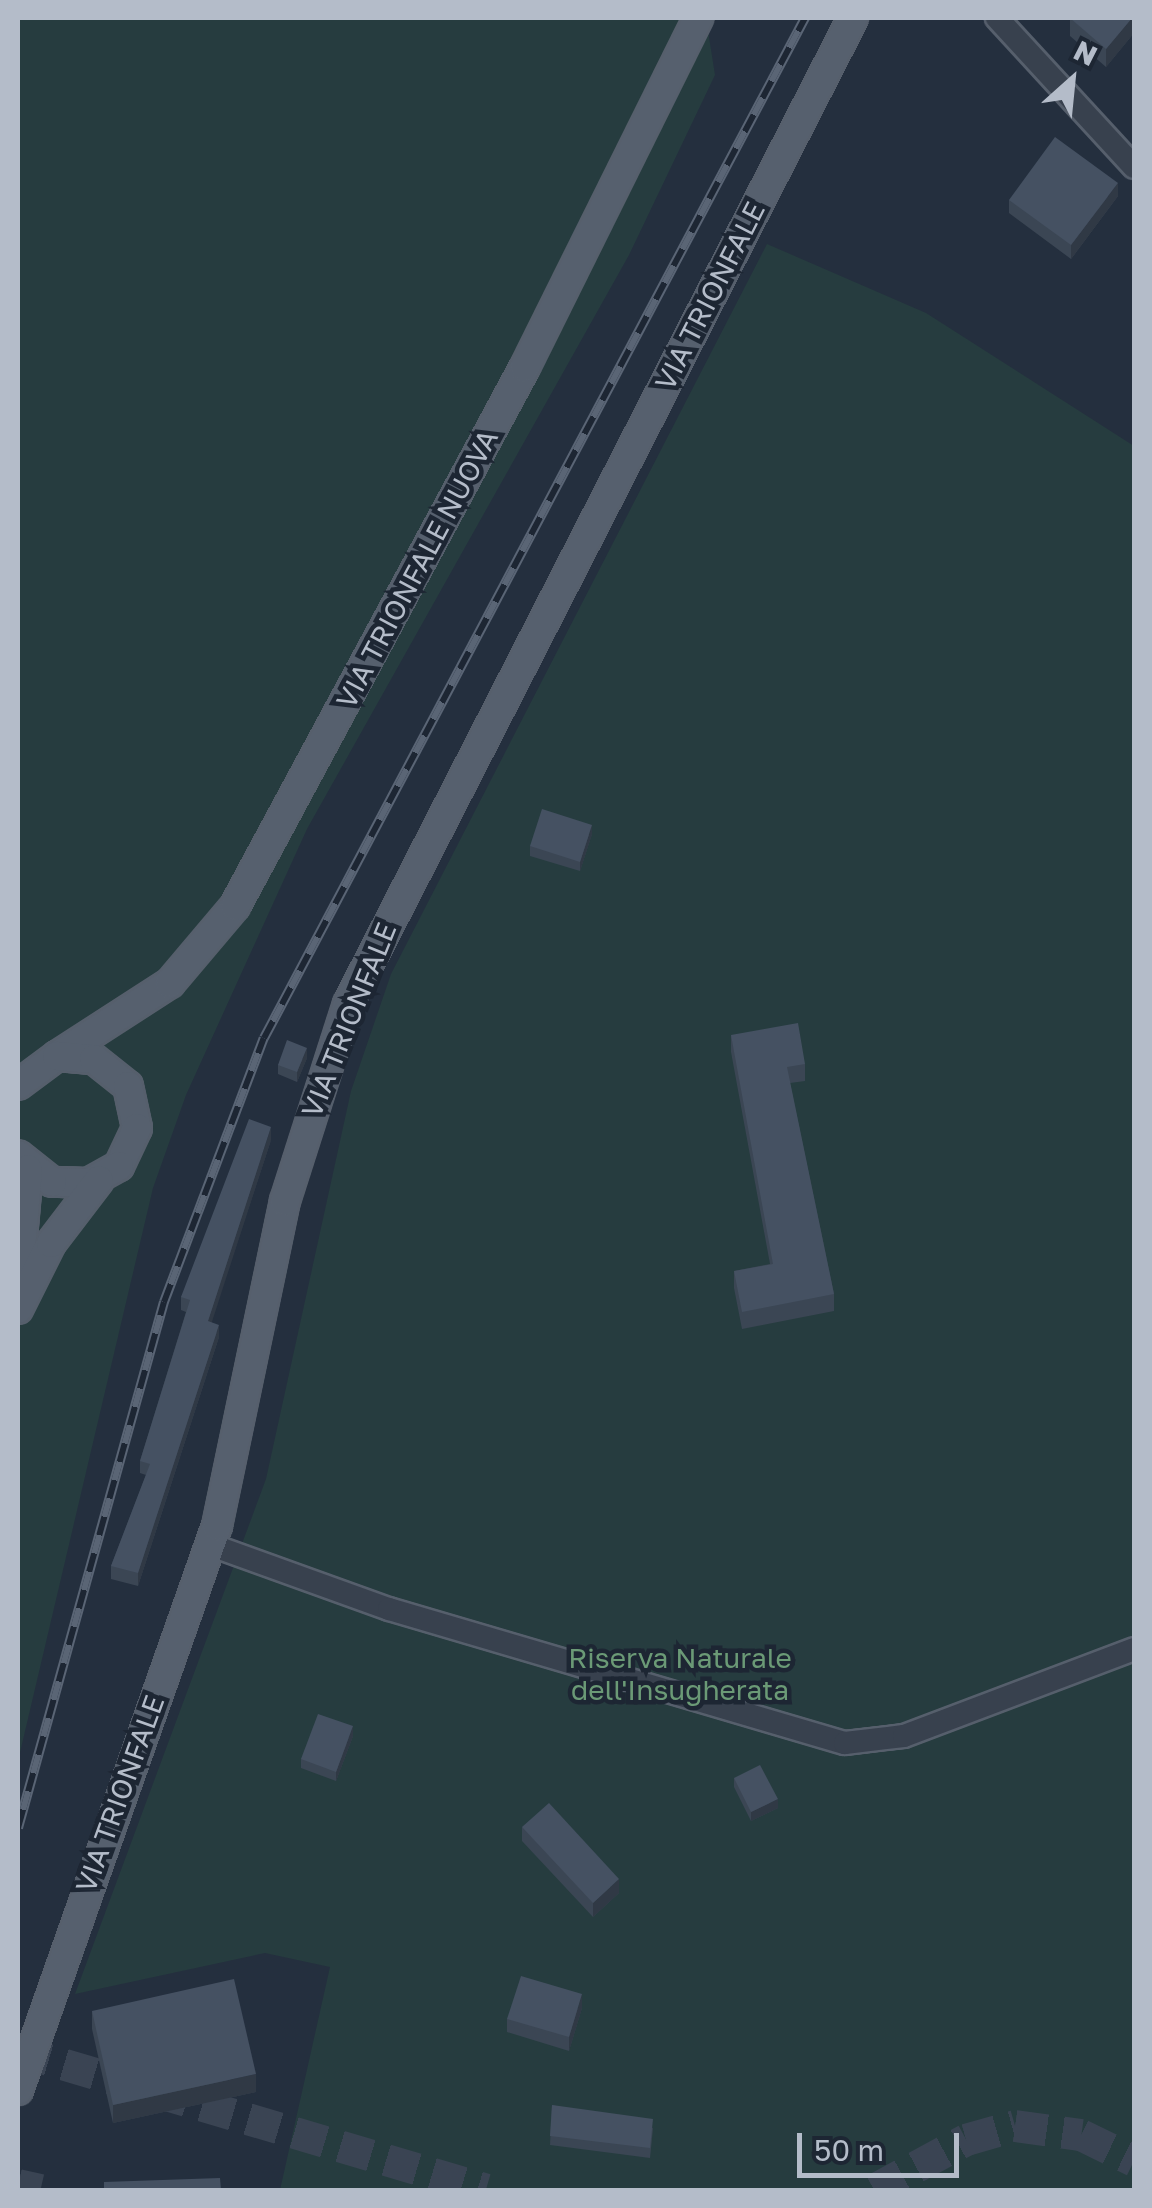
<!DOCTYPE html>
<html>
<head>
<meta charset="utf-8">
<style>
  body { margin:0 }
  #map { position:relative; width:1152px; height:2208px; overflow:hidden; background:#242f3e; font-family:"Golos Text",sans-serif }
  div>[style] { position:absolute }
  [style*='--x'] { left:calc(var(--x)*1px); top:calc(var(--y)*1px); width:calc(var(--w)*1px); rotate:calc(var(--a)*1deg) }
  .green>* { inset:0; background:#263c3f }
  .highway-tunnel>* { height:32px; margin-top:-16px; transform-origin:0; background:repeating-linear-gradient(90deg,#3a4453 0 32px,transparent 0 48px) }
  .roads { filter:drop-shadow(2px 0 #565f6c) drop-shadow(-2px 0 #565f6c) drop-shadow(0 2px #565f6c) drop-shadow(0 -2px #565f6c) }
  .minor>* { height:22px; margin:-11px; padding:0 11px; transform-origin:11px; border-radius:11px; background:#38414e }
  .major>* { height:28px; margin:-14px; padding:0 14px; transform-origin:14px; border-radius:14px; background:#56606e }
  .rail>* { height:10px; margin-top:-5px; transform-origin:0; background:repeating-linear-gradient(90deg,#1d2633 0 19px,#5a6575 0 38px); box-sizing:border-box; border-block:2px solid #5a6575 }
  .wall>* { inset:0; background:#3b4654 }
  .shaded-wall>* { inset:0; background:#303945 }
  .building>* { inset:0; background:#455162 }
  span { translate:-50% -50%; white-space:nowrap; text-align:center; line-height:1.15; -webkit-text-stroke:9px #1d2633; paint-order:stroke }
  .street-label { font-size:28px; color:#b4bcc9 }
  .park-label { font-size:28px; color:#6b9a76 }
  .frame { position:absolute; inset:0; border:20px solid #b4bcc9; pointer-events:none }
  .north { position:absolute; left:1022px; top:30px; width:100px; height:100px; -webkit-text-stroke:8px #1d2633; paint-order:stroke; rotate:27deg; font-size:28px; font-weight:700; line-height:40px; text-align:center; color:#b4bcc9 }
  .north::after { content:''; display:block; margin:auto; width:35px; height:45px; background:#b4bcc9; clip-path:polygon(50% 0,100% 100%,50% 72%,0 100%) }
  .scale { position:absolute; left:797px; top:2133px; width:162px; height:45px; box-sizing:border-box; border:5px solid #b4bcc9; border-top:0; padding-left:12px; font-size:30px; line-height:35px; white-space:nowrap; color:#b4bcc9; -webkit-text-stroke:8px #1d2633; paint-order:stroke }
</style>
</head>
<body>
<div id="map">
  <div class="green">
    <i style="clip-path:polygon(18px 18px,706px 18px,715px 75px,629px 255px,307px 829px,186px 1095px,153px 1188px,18px 1761px)"></i>
    <i style="clip-path:polygon(767px 244px,926px 313px,1134px 446px,1134px 2190px,280px 2190px,330px 1967px,265px 1953px,75px 1994px,266px 1479px,351px 1091px,391px 974px)"></i>
  </div>
  <div class="highway-tunnel">
    <i style="--x:18;--y:2051;--w:488;--a:16.5"></i>
    <i style="--x:18;--y:2185;--w:23;--a:13"></i>
    <i style="--x:874;--y:2190;--w:105;--a:-28.5"></i>
    <i style="--x:966;--y:2140;--w:51;--a:-15.9"></i>
    <i style="--x:1015;--y:2126;--w:67;--a:7.8"></i>
    <i style="--x:1081;--y:2135;--w:59;--a:26.1"></i>
  </div>
  <div class="roads">
    <div class="minor">
      <i style="--x:997;--y:18;--w:202;--a:47.4"></i>
      <i style="--x:211;--y:1545;--w:189;--a:19.8"></i>
      <i style="--x:389;--y:1609;--w:475;--a:16.4"></i>
      <i style="--x:845;--y:1743;--w:59;--a:-6.8"></i>
      <i style="--x:904;--y:1736;--w:246;--a:-20.7"></i>
    </div>
    <div class="major">
      <i style="--x:57;--y:1056;--w:135;--a:-32.9"></i>
      <i style="--x:170;--y:983;--w:101;--a:-49.8"></i>
      <i style="--x:235;--y:906;--w:612;--a:-61.72"></i>
      <i style="--x:525;--y:367;--w:390;--a:-63.6"></i>
      <i style="--x:18;--y:1085;--w:49;--a:-36.6"></i>
      <i style="--x:57;--y:1056;--w:37;--a:5"></i>
      <i style="--x:94;--y:1059;--w:43;--a:38.5"></i>
      <i style="--x:128;--y:1086;--w:43;--a:77.9"></i>
      <i style="--x:137;--y:1128;--w:42;--a:115.3"></i>
      <i style="--x:119;--y:1166;--w:35;--a:151"></i>
      <i style="--x:88;--y:1183;--w:36;--a:-178"></i>
      <i style="--x:52;--y:1182;--w:43;--a:-141.5"></i>
      <i style="--x:18;--y:1284;--w:115;--a:-85"></i>
      <i style="--x:18;--y:1309;--w:74;--a:-63.4"></i>
      <i style="--x:51;--y:1243;--w:79;--a:-52.7"></i>
      <i style="--x:18;--y:2090;--w:598;--a:-70.57"></i>
      <i style="--x:217;--y:1526;--w:332;--a:-78.2"></i>
      <i style="--x:285;--y:1201;--w:207;--a:-72.3"></i>
      <i style="--x:348;--y:1004;--w:1108;--a:-62.88"></i>
    </div>
  </div>
  <div class="rail">
    <i style="--x:18;--y:1828;--w:546;--a:-74.49"></i>
    <i style="--x:164;--y:1302;--w:282;--a:-69.3"></i>
    <i style="--x:264;--y:1038;--w:1155;--a:-62.06"></i>
  </div>
  <div class="wall">
    <i style="clip-path:polygon(1070px 18px,1134px 18px,1134px 33px,1106px 67px,1070px 36px)"></i>
    <i style="clip-path:polygon(1118px 196px,1071px 259px,1009px 213px,1009px 200px)"></i>
    <i style="clip-path:polygon(592px 834px,580px 871px,530px 856px,530px 846px)"></i>
    <i style="clip-path:polygon(731px 1035px,805px 1064px,805px 1081px,790px 1083px,834px 1294px,834px 1311px,742px 1329px,734px 1288px,734px 1271px,770px 1264px,731px 1052px)"></i>
    <i style="clip-path:polygon(307px 1058px,297px 1082px,278px 1074px,278px 1065px)"></i>
    <i style="clip-path:polygon(271px 1140px,211px 1322px,219px 1337px,138px 1586px,111px 1579px,111px 1566px,146px 1475px,140px 1473px,140px 1461px,186px 1312px,181px 1310px,181px 1297px)"></i>
    <i style="clip-path:polygon(353px 1736px,336px 1781px,301px 1768px,301px 1759px)"></i>
    <i style="clip-path:polygon(734px 1778px,778px 1808px,751px 1821px,734px 1787px)"></i>
    <i style="clip-path:polygon(522px 1827px,619px 1893px,593px 1917px,522px 1841px)"></i>
    <i style="clip-path:polygon(582px 2008px,569px 2051px,507px 2032px,507px 2019px)"></i>
    <i style="clip-path:polygon(92px 2011px,256px 2092px,113px 2123px,92px 2029px)"></i>
    <i style="clip-path:polygon(552px 2105px,653px 2128px,650px 2158px,550px 2145px)"></i>
  </div>
  <div class="shaded-wall">
    <i style="clip-path:polygon(1132px 18px,1134px 18px,1134px 33px,1106px 67px,1106px 49px)"></i>
    <i style="clip-path:polygon(1118px 183px,1118px 196px,1071px 259px,1071px 245px)"></i>
    <i style="clip-path:polygon(592px 825px,592px 834px,580px 871px,580px 862px)"></i>
    <i style="clip-path:polygon(307px 1048px,307px 1058px,297px 1082px,297px 1072px)"></i>
    <i style="clip-path:polygon(271px 1127px,271px 1140px,208px 1334px,208px 1321px)"></i>
    <i style="clip-path:polygon(219px 1325px,219px 1337px,138px 1586px,138px 1573px)"></i>
    <i style="clip-path:polygon(353px 1726px,353px 1736px,336px 1781px,336px 1772px)"></i>
    <i style="clip-path:polygon(778px 1799px,778px 1808px,751px 1821px,751px 1812px)"></i>
    <i style="clip-path:polygon(619px 1879px,619px 1893px,593px 1917px,593px 1903px)"></i>
    <i style="clip-path:polygon(582px 1994px,582px 2008px,569px 2051px,569px 2037px)"></i>
    <i style="clip-path:polygon(256px 2074px,256px 2092px,113px 2123px,113px 2105px)"></i>
  </div>
  <div class="building">
    <i style="clip-path:polygon(1070px 18px,1132px 18px,1106px 49px)"></i>
    <i style="clip-path:polygon(1055px 137px,1118px 183px,1071px 245px,1009px 200px)"></i>
    <i style="clip-path:polygon(542px 809px,592px 825px,580px 862px,530px 846px)"></i>
    <i style="clip-path:polygon(798px 1023px,805px 1064px,787px 1067px,834px 1294px,742px 1312px,734px 1271px,773px 1264px,731px 1035px)"></i>
    <i style="clip-path:polygon(287px 1040px,307px 1048px,297px 1072px,278px 1065px)"></i>
    <i style="clip-path:polygon(249px 1119px,271px 1127px,208px 1321px,219px 1325px,138px 1573px,111px 1566px,150px 1464px,140px 1461px,190px 1300px,181px 1297px)"></i>
    <i style="clip-path:polygon(318px 1714px,353px 1726px,336px 1772px,301px 1759px)"></i>
    <i style="clip-path:polygon(760px 1765px,778px 1799px,751px 1812px,734px 1778px)"></i>
    <i style="clip-path:polygon(549px 1803px,619px 1879px,593px 1903px,522px 1827px)"></i>
    <i style="clip-path:polygon(521px 1976px,582px 1994px,569px 2037px,507px 2019px)"></i>
    <i style="clip-path:polygon(234px 1979px,256px 2074px,113px 2105px,92px 2011px)"></i>
    <i style="clip-path:polygon(552px 2105px,653px 2119px,650px 2148px,550px 2136px)"></i>
    <i style="clip-path:polygon(220px 2178px,221px 2190px,104px 2190px,104px 2182px)"></i>
  </div>
  <div class="street-label">
    <span style="left:710px;top:296px;rotate:-63deg">VIA TRIONFALE</span>
    <span style="left:417px;top:569px;rotate:-62deg">VIA TRIONFALE NUOVA</span>
    <span style="left:349px;top:1020px;rotate:-68deg">VIA TRIONFALE</span>
    <span style="left:120px;top:1794px;rotate:-70deg">VIA TRIONFALE</span>
  </div>
  <div class="park-label">
    <span style="left:680px;top:1674px">Riserva Naturale<br>dell'Insugherata</span>
  </div>
  <div class="frame"></div>
  <div class="north">N</div>
  <div class="scale">50 m</div>
</div>
</body>
</html>
